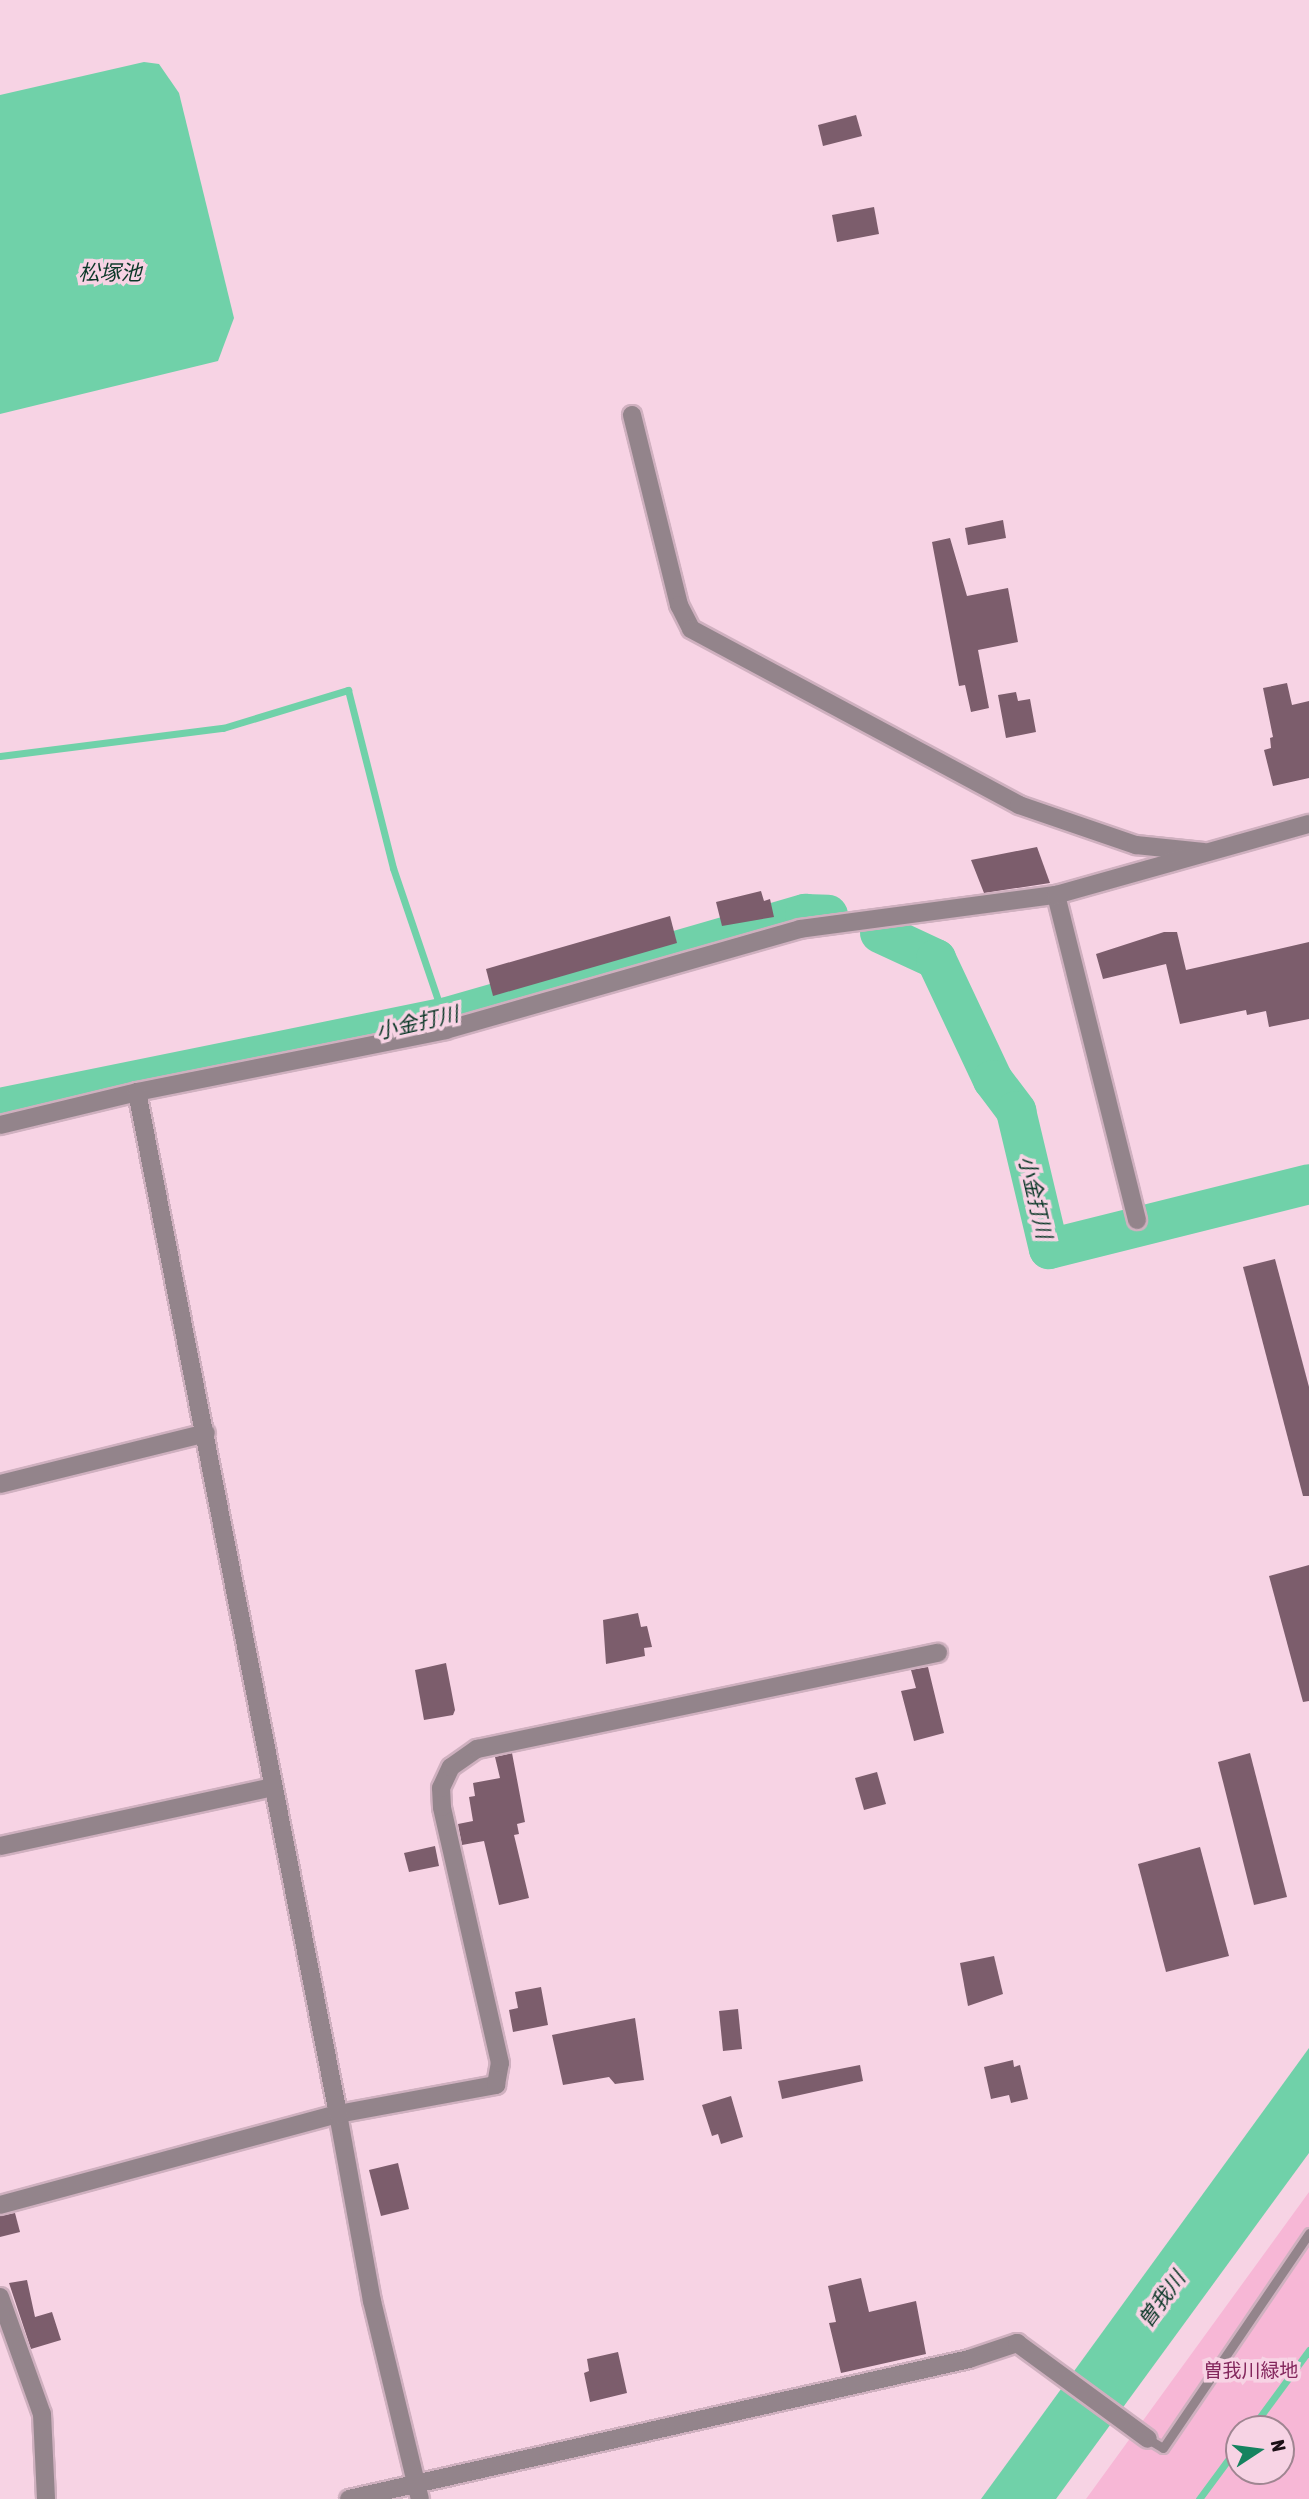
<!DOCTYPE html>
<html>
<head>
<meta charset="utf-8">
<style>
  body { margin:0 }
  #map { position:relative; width:1309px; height:2499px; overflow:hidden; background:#f7d3e4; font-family:"Asap Condensed","Noto Sans JP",sans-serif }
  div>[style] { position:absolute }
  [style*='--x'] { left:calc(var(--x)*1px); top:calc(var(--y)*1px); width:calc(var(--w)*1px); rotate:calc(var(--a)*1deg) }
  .green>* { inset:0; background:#f7b7d6 }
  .water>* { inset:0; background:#70d1a9 }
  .stream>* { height:7px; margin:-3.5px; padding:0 3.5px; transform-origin:3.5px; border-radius:3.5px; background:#70d1a9 }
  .river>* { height:40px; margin:-20px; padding:0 20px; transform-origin:20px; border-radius:20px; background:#70d1a9 }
  .building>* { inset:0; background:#7c5d6c }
  .roads { filter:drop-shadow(2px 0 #cfb0bf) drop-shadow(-2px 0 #cfb0bf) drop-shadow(0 2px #cfb0bf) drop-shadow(0 -2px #cfb0bf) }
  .service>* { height:9px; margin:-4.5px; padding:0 4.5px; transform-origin:4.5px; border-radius:4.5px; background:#93848b }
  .minor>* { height:18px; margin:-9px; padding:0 9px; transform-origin:9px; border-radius:9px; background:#93848b }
  .tertiary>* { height:18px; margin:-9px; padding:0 9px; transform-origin:9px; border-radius:9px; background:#93848b }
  span { translate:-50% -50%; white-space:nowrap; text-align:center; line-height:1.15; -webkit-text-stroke:7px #f7d3e4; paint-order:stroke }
  .park-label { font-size:19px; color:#83265c }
  .water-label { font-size:21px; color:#0a3727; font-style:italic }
  .north { position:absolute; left:1225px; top:2415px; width:70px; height:70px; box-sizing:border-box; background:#f7d3e4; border:2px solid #9f8591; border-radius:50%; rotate:77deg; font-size:19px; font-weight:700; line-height:28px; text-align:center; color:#1b0f15 }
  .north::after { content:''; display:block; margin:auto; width:24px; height:32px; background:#15835f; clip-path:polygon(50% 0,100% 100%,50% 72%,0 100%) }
</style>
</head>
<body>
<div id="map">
  <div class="green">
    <i style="clip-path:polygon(evenodd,1309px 2192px,1309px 2499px,1086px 2499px,1309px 2192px,1239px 2429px,1281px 2429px,1281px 2471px,1239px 2471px,1239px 2429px)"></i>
  </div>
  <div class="water">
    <i style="clip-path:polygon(144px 62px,159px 64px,179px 93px,234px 318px,218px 361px,0 414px,0 95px)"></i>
    <i style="clip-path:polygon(1309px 2048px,1309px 2153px,1056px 2499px,981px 2499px)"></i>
  </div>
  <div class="stream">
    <i style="--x:0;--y:756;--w:225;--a:-7.2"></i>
    <i style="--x:223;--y:728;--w:131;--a:-16.9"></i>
    <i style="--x:348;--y:690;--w:184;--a:75.8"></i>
    <i style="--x:393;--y:868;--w:158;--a:71.2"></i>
    <i style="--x:1251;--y:2429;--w:98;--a:-53.7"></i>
    <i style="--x:1199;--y:2499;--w:67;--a:-53.5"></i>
  </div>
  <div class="river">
    <i style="--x:880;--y:933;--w:62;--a:24.9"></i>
    <i style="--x:936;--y:959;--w:134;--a:64.8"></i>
    <i style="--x:993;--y:1080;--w:39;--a:53"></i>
    <i style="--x:1016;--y:1111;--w:142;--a:76.6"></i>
    <i style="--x:1049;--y:1249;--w:268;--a:-14"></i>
    <i style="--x:0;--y:1108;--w:453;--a:-11.5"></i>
    <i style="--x:444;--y:1018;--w:376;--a:-16.1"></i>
    <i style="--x:805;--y:914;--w:23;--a:2"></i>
  </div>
  <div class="building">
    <i style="clip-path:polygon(856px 115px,862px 136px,823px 146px,818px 125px)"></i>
    <i style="clip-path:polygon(874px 207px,879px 234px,837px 242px,832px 215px)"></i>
    <i style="clip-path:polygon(1003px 520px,1006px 538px,968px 545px,965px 528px)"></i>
    <i style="clip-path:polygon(950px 538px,967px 596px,1008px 588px,1018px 642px,978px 650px,989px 708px,971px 712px,965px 685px,959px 686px,932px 542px)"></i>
    <i style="clip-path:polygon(1287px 683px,1292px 705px,1309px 701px,1309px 778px,1273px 786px,1264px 750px,1271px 748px,1270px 738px,1273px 737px,1263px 688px)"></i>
    <i style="clip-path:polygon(1016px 692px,1018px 701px,1030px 699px,1036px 732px,1006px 738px,998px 695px)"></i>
    <i style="clip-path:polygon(1037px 847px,1050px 883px,984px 893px,971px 860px)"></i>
    <i style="clip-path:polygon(761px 891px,764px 901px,770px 899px,774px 917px,722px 926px,716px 902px)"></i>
    <i style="clip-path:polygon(670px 916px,677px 943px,493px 996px,486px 969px)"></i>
    <i style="clip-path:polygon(1164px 932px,1177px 932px,1186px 970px,1309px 942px,1309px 1019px,1269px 1027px,1266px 1011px,1247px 1015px,1246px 1010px,1180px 1024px,1166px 964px,1103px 979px,1096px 954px)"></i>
    <i style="clip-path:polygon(1275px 1259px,1309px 1387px,1309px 1496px,1303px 1496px,1243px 1267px)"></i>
    <i style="clip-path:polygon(1309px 1565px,1309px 1701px,1303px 1702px,1269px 1576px)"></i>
    <i style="clip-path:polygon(638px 1613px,641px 1627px,647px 1626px,652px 1647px,644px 1648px,645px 1656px,606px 1664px,603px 1620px)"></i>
    <i style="clip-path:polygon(446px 1663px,455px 1710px,453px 1715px,424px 1720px,415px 1670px)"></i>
    <i style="clip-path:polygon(928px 1667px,944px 1733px,914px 1741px,901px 1691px,916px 1688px,911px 1670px)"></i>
    <i style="clip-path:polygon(512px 1753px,525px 1822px,517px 1824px,519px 1834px,514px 1835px,529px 1898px,499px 1905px,484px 1841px,462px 1845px,458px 1824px,473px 1821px,469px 1797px,475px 1796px,473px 1783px,500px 1778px,495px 1757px)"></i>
    <i style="clip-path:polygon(1250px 1753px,1287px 1897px,1254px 1905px,1218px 1762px)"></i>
    <i style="clip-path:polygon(877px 1772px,886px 1804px,864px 1810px,855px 1778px)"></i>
    <i style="clip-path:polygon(435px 1846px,439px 1866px,409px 1872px,404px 1853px)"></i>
    <i style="clip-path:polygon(1200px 1847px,1229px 1956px,1166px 1972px,1138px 1864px)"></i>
    <i style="clip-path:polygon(994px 1956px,1003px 1994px,968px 2006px,960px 1963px)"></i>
    <i style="clip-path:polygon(541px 1987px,548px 2025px,513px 2032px,509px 2010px,518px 2008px,515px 1992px)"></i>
    <i style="clip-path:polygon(738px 2009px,742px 2049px,723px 2051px,719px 2011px)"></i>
    <i style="clip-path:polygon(635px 2018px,644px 2080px,615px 2084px,609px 2077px,563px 2085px,552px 2035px)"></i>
    <i style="clip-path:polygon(1013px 2060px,1014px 2067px,1020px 2065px,1028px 2099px,1011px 2103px,1009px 2095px,991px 2099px,984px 2067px)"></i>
    <i style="clip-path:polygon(860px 2065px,863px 2081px,782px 2099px,778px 2081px)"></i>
    <i style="clip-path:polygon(731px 2096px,743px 2137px,721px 2144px,718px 2134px,712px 2136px,702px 2105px)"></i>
    <i style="clip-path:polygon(398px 2163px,409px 2209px,381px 2216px,369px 2170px)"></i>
    <i style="clip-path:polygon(15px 2213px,20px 2232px,0 2237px,0 2216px)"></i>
    <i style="clip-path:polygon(861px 2278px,869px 2312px,916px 2301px,926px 2354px,841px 2373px,829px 2323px,836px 2322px,828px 2286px)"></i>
    <i style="clip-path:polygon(27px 2280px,35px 2317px,52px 2312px,61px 2340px,31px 2349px,9px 2283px)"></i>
    <i style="clip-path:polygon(618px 2352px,627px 2393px,590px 2402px,584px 2373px,589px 2371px,587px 2359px)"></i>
  </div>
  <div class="roads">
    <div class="service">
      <i style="--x:1148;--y:2439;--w:17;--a:31"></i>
      <i style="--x:1163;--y:2448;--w:260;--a:-55.8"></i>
    </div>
    <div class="minor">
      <i style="--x:632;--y:415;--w:196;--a:76.1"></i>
      <i style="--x:679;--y:605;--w:27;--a:63"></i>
      <i style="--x:691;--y:629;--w:372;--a:28.2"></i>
      <i style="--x:1019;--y:805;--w:124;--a:18.9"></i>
      <i style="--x:1136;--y:845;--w:68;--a:5.9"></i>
      <i style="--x:1056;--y:895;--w:335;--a:76"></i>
      <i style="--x:0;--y:1125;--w:141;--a:-13.5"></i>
      <i style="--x:137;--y:1092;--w:315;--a:-11.3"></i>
      <i style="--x:446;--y:1030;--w:368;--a:-15.9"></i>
      <i style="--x:800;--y:929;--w:258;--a:-7.6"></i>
      <i style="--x:1056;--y:895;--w:263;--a:-15.7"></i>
      <i style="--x:0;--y:1484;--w:212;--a:-13.9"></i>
      <i style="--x:0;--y:1846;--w:278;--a:-12.2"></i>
      <i style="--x:338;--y:2114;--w:190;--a:79.7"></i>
      <i style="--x:372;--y:2301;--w:204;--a:76.4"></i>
      <i style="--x:0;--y:2205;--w:350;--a:-15.1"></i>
      <i style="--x:338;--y:2114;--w:161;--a:-10.4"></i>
      <i style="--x:496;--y:2085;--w:22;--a:-80"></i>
      <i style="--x:500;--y:2063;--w:262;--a:-102.8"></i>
      <i style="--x:442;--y:1807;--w:19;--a:-93"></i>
      <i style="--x:441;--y:1788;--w:23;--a:-65"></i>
      <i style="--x:451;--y:1767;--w:32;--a:-35"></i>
      <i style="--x:477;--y:1749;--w:471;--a:-11.8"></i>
      <i style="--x:0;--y:2297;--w:124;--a:70.3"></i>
      <i style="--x:42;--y:2414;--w:85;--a:87.3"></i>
      <i style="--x:349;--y:2499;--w:636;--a:-12.72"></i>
      <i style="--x:969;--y:2359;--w:51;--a:-18.4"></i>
      <i style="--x:1017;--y:2343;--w:162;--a:36.2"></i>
    </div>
    <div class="tertiary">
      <i style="--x:137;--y:1092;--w:1042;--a:78.87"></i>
    </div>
  </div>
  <div class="park-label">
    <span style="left:1251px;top:2371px">曽我川緑地</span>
  </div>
  <div class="water-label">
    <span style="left:110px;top:272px">松塚池</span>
    <span style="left:417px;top:1022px;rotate:-13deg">小金打川</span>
    <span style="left:1036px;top:1197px;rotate:77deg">小金打川</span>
    <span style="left:1161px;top:2299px;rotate:-54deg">曽我川</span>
  </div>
  <div class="north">N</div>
</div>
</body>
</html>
